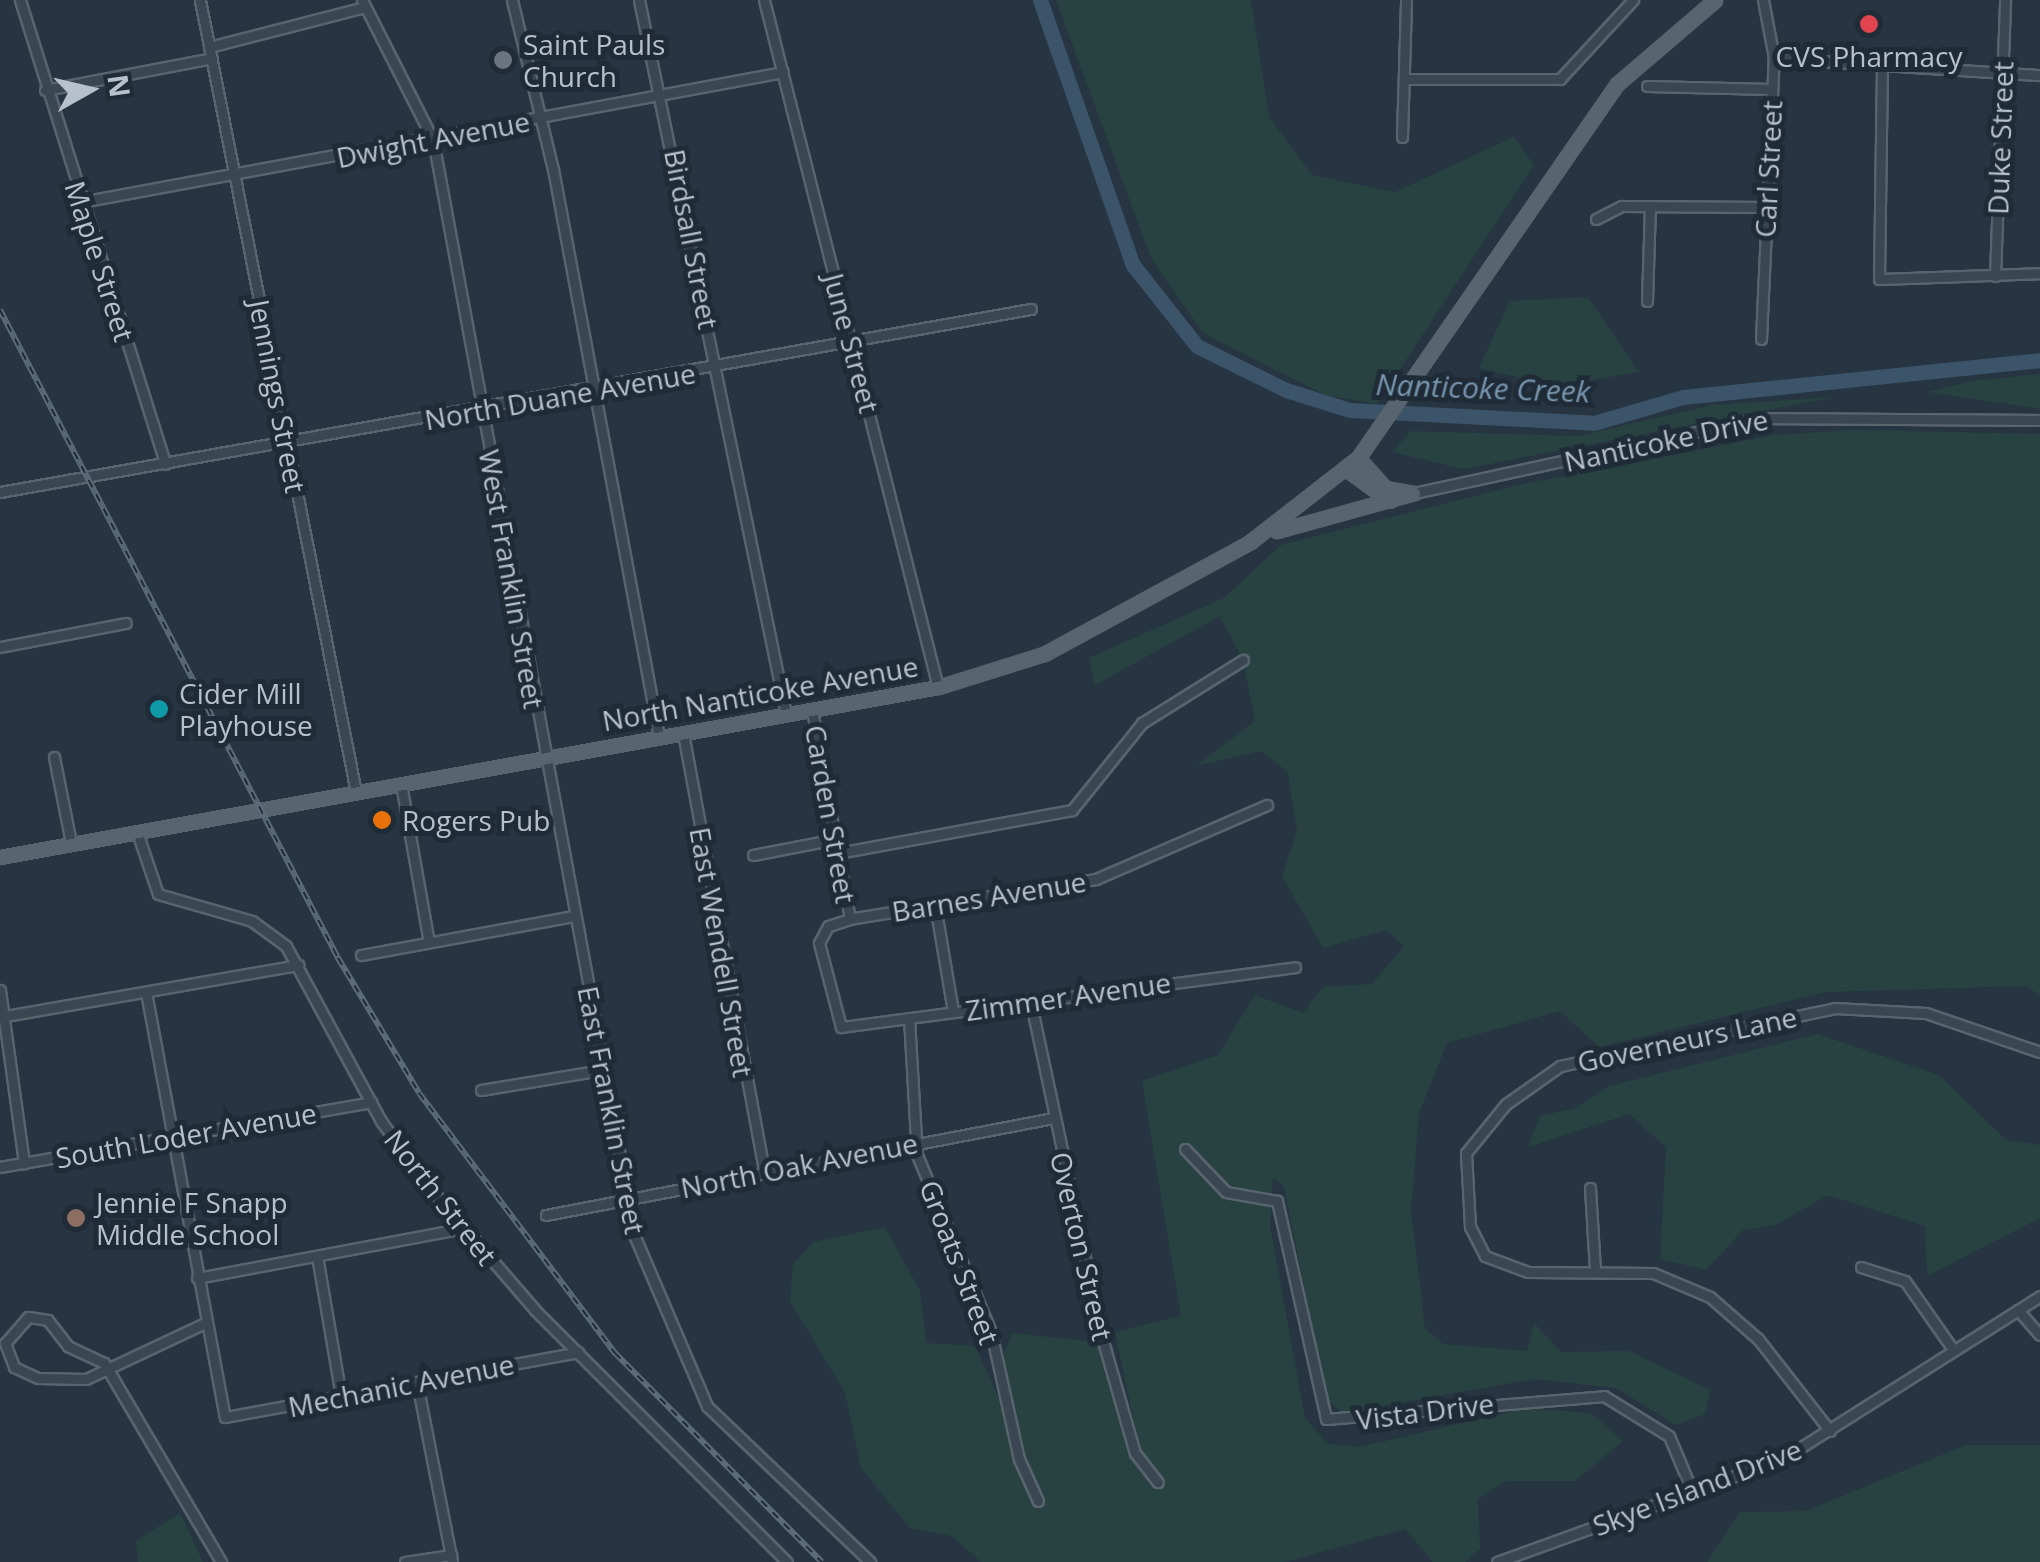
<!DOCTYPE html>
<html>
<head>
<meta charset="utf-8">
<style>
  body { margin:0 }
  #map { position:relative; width:2040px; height:1562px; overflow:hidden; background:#263541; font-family:"Open Sans",sans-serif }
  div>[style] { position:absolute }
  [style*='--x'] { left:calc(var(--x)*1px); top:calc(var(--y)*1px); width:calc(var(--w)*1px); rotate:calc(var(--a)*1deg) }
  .green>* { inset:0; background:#284242 }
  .river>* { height:15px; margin:-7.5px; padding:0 7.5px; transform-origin:7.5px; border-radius:7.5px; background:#3c546a }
  .roads { filter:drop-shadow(2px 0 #58646e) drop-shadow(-2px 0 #58646e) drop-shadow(0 2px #58646e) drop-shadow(0 -2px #58646e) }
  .minor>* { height:9px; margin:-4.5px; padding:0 4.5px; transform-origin:4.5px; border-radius:4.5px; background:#3a4651 }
  .major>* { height:11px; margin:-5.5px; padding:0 5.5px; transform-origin:5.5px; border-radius:5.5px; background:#586571 }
  .rail>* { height:6px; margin-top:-3px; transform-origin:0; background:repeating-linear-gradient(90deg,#1f2b36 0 8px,#5c6b78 0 16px); box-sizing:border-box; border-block:2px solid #5c6b78 }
  .dots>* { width:28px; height:28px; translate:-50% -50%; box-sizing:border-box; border:5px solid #1f2b36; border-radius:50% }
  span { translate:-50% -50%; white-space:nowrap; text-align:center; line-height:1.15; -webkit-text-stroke:10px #1f2b36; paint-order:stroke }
  .poi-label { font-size:28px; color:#b7c1cb }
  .left { translate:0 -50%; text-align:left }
  .street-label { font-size:28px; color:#b7c1cb }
  .water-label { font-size:30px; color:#7895ae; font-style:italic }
  .north { position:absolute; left:40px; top:40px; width:100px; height:100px; -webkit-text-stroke:8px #1f2b36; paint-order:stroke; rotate:82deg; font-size:28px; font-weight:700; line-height:40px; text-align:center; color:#b7c1cb }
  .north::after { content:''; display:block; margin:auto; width:35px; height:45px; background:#b7c1cb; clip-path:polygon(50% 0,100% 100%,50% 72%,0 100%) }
</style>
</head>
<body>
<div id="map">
  <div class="green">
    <i style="clip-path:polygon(1056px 0,1251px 0,1269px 117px,1312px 175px,1395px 192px,1514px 137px,1534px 165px,1377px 404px,1325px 395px,1203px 333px,1151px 258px)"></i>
    <i style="clip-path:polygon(1588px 297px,1639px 372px,1556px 386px,1479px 368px,1510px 301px)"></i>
    <i style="clip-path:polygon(2040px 374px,2040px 409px,1927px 392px,1972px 381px)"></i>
    <i style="clip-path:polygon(1836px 397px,1463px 469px,1392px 452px,1411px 431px,1578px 436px,1713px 405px)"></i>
    <i style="clip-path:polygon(1852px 430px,2040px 434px,2040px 996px,2027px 986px,1826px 992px,1599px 1047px,1560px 1011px,1447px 1043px,1419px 1113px,1411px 1212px,1425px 1328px,1443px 1344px,1527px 1351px,1534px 1323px,1561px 1352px,1629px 1351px,1710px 1390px,1705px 1414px,1676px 1425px,1616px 1388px,1535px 1379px,1342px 1413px,1327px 1399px,1284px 1187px,1273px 1177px,1270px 1226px,1305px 1418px,1328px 1444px,1360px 1447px,1526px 1408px,1591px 1413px,1623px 1441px,1575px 1481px,1506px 1481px,1478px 1499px,1480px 1549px,1465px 1562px,1433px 1562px,1405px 1529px,1285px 1562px,981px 1562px,952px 1536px,910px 1528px,861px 1468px,845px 1392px,790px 1301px,793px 1264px,814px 1242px,885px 1227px,920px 1291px,926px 1343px,975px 1346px,1023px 1450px,1003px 1358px,1012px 1333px,1097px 1342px,1126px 1442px,1137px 1435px,1115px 1332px,1181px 1316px,1142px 1081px,1218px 1055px,1255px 995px,1303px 1013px,1323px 987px,1372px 984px,1404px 946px,1386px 930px,1323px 948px,1282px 876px,1297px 831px,1288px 772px,1261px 751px,1196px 766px,1255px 721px,1243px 660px,1220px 616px,1095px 685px,1089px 658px,1224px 598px,1281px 545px,1518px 485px,1775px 435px)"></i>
    <i style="clip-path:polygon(1817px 1034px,1939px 1075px,2006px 1140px,2040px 1145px,2040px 1218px,1927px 1276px,1925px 1226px,1828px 1195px,1776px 1225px,1743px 1230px,1706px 1270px,1660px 1259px,1666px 1147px,1629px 1114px,1528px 1147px,1540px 1116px,1576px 1108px,1609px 1086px)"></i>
    <i style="clip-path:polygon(1966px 1445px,2040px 1445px,2040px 1562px,1707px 1562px,1740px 1512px,1806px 1511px)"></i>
    <i style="clip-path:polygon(180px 1513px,203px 1562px,138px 1562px,136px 1541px)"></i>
  </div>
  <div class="river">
    <i style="--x:1040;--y:0;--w:281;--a:70.7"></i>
    <i style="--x:1133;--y:265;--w:103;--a:51.7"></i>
    <i style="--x:1197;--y:346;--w:99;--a:26.3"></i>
    <i style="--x:1286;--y:390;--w:67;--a:17.4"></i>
    <i style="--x:1350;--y:410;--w:244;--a:3"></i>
    <i style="--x:1594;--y:423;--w:93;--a:-16.3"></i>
    <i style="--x:1683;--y:397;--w:359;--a:-5.9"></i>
  </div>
  <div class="roads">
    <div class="minor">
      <i style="--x:20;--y:0;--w:486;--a:72.6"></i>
      <i style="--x:200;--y:0;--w:807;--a:78.86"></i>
      <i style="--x:362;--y:0;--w:157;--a:63.1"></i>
      <i style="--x:433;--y:140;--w:1115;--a:79.57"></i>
      <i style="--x:635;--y:1237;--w:184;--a:66.9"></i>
      <i style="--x:707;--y:1406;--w:226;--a:43.7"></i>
      <i style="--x:512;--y:0;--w:174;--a:76.4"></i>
      <i style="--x:553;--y:169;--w:578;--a:79.43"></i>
      <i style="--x:639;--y:0;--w:729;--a:78.37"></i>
      <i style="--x:764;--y:0;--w:709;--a:75.79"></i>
      <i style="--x:209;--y:47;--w:161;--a:-14.4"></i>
      <i style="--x:1774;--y:58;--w:267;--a:3.7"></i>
      <i style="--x:1882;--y:65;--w:214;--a:90.8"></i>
      <i style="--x:1879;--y:279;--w:161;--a:-2.1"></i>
      <i style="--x:1405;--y:79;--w:155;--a:0"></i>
      <i style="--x:1560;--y:79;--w:108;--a:-47.3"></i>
      <i style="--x:1647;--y:86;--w:124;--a:1.4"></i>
      <i style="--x:45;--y:90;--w:170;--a:-10.8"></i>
      <i style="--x:1402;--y:137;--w:137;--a:-88.3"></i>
      <i style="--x:81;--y:202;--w:714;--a:-10.49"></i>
      <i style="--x:1596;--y:219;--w:29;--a:-27"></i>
      <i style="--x:1622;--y:206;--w:143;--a:0.4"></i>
      <i style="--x:1995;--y:276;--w:276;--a:-87.9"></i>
      <i style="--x:1647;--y:301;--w:95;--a:-88.2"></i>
      <i style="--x:1761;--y:339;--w:281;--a:-87.4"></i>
      <i style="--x:1774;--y:58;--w:59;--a:-100.7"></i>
      <i style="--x:0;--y:492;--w:1047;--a:-10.07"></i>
      <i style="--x:1414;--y:493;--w:354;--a:-12.2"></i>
      <i style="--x:1760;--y:418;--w:280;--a:0.4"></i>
      <i style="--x:0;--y:647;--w:128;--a:-10.8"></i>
      <i style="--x:812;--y:710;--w:212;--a:79.7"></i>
      <i style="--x:683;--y:733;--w:445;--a:79.5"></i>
      <i style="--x:54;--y:757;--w:88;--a:78.8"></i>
      <i style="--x:401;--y:784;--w:160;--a:80"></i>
      <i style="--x:1267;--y:805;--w:186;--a:156.6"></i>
      <i style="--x:1096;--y:879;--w:249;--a:170.8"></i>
      <i style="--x:850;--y:919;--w:23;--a:162"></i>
      <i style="--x:828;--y:926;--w:19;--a:118"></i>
      <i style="--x:819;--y:943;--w:87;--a:75.3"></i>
      <i style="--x:841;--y:1027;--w:458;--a:-7.5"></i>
      <i style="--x:137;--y:832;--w:65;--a:71.3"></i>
      <i style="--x:158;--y:894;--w:98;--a:16"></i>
      <i style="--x:252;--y:921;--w:42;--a:36.3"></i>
      <i style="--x:286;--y:946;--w:199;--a:61.5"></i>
      <i style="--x:381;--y:1121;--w:82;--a:54"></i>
      <i style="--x:429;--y:1187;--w:162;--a:49.2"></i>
      <i style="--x:535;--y:1310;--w:356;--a:45"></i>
      <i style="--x:838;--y:853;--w:238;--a:-10.4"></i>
      <i style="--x:1072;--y:810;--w:112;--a:-51.2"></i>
      <i style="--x:1142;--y:723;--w:119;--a:-32"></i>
      <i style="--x:753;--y:855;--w:85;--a:-10.9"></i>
      <i style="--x:935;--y:905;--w:108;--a:80.4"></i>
      <i style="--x:361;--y:955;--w:217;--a:-10.4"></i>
      <i style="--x:0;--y:990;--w:175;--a:82.1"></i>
      <i style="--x:146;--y:992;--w:432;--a:79.5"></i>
      <i style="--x:225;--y:1417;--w:359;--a:-10.4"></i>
      <i style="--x:1030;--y:999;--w:342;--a:78"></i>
      <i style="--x:1101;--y:1334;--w:124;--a:74.1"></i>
      <i style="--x:1135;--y:1453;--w:37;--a:52"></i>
      <i style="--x:0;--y:1017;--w:303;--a:-9.9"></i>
      <i style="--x:909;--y:1018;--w:137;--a:86.7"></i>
      <i style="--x:917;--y:1155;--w:192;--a:67.3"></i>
      <i style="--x:991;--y:1332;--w:130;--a:77.6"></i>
      <i style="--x:1019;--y:1459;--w:46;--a:65.7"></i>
      <i style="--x:481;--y:1090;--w:123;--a:-9.4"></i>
      <i style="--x:1185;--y:1149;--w:59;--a:46.4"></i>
      <i style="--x:1226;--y:1192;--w:52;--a:10"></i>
      <i style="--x:1277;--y:1201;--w:223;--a:77.3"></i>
      <i style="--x:1326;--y:1419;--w:279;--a:-4.7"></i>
      <i style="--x:1604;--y:1396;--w:76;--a:31.6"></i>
      <i style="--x:1669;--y:1436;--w:62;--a:67.2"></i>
      <i style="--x:0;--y:1167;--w:377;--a:-9.9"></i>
      <i style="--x:1590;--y:1188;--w:81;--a:86.5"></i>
      <i style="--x:546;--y:1215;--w:516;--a:-10.83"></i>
      <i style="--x:317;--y:1256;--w:143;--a:80.3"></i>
      <i style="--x:1861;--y:1267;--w:46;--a:17.7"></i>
      <i style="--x:1905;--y:1281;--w:85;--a:55"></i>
      <i style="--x:197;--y:1278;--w:271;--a:-10.6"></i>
      <i style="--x:2018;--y:1310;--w:33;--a:49"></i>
      <i style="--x:104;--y:1363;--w:40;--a:-155"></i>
      <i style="--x:68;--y:1346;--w:33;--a:-128"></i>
      <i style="--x:48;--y:1320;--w:20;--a:-171"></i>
      <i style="--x:28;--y:1317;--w:35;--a:131"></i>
      <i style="--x:5;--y:1343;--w:26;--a:69"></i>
      <i style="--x:14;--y:1367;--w:26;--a:25"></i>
      <i style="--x:38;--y:1378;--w:48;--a:1.2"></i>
      <i style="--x:86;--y:1379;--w:132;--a:-25.2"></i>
      <i style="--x:104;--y:1363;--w:231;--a:59.5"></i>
      <i style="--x:417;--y:1383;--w:182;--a:78.9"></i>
      <i style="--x:1830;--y:1431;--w:117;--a:-128"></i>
      <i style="--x:1758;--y:1339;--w:64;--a:-138.8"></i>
      <i style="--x:1710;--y:1297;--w:62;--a:-157.2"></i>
      <i style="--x:1653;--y:1273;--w:125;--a:-179.5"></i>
      <i style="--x:1528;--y:1272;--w:46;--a:-159.6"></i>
      <i style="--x:1485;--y:1256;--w:33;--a:-117"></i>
      <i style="--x:1470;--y:1227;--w:74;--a:-93.1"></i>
      <i style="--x:1466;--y:1153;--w:63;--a:-50.8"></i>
      <i style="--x:1506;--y:1104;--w:66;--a:-35.1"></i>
      <i style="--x:1560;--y:1066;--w:281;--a:-11.9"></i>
      <i style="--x:1835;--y:1008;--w:91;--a:3.1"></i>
      <i style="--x:1926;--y:1013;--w:120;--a:18.9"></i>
      <i style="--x:405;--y:1562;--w:47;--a:-8.7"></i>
      <i style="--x:1497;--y:1562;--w:305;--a:-19.9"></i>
      <i style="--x:1784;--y:1458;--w:303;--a:-32.3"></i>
    </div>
    <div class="major">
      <i style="--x:1358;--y:458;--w:40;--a:48"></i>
      <i style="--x:1385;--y:488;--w:29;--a:10"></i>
      <i style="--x:1346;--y:469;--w:54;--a:36"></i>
      <i style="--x:1277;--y:531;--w:142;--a:-15.5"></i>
      <i style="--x:0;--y:857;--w:953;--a:-10.27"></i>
      <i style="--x:938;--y:687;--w:111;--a:-17.3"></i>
      <i style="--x:1044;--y:654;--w:234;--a:-28.5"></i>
      <i style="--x:1250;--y:542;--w:137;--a:-37.9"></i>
      <i style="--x:1358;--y:458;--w:455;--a:-55.3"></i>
      <i style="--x:1617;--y:84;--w:129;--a:-40.6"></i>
    </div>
  </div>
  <div class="rail">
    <i style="--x:0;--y:310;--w:731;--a:62.45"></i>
    <i style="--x:338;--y:958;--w:157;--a:59"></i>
    <i style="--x:419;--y:1093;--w:326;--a:53"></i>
    <i style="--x:615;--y:1353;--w:294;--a:45.3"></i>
  </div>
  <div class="dots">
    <i style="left:1869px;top:24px;background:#e0444e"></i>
    <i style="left:503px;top:60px;background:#6b7280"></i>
    <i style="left:159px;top:709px;background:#0f9aa8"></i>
    <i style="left:382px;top:820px;background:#e8710a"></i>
    <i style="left:76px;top:1218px;background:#8d6e63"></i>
  </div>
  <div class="poi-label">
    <span class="left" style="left:523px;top:60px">Saint Pauls<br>Church</span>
    <span style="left:1869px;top:56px">CVS Pharmacy</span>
    <span class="left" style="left:179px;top:709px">Cider Mill<br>Playhouse</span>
    <span class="left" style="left:402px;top:820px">Rogers Pub</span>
    <span class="left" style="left:96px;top:1218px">Jennie F Snapp<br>Middle School</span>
  </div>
  <div class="street-label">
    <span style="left:2000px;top:138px;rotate:-88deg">Duke Street</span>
    <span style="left:433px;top:139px;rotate:-11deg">Dwight Avenue</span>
    <span style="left:1768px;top:169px;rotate:-87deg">Carl Street</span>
    <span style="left:692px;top:239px;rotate:79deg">Birdsall Street</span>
    <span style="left:100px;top:261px;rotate:72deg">Maple Street</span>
    <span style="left:852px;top:343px;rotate:75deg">June Street</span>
    <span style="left:278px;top:396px;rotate:79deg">Jennings Street</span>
    <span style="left:560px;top:396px;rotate:-10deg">North Duane Avenue</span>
    <span style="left:1666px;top:440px;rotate:-12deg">Nanticoke Drive</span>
    <span style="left:512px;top:579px;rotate:80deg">West Franklin Street</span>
    <span style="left:760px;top:693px;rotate:-10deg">North Nanticoke Avenue</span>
    <span style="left:831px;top:814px;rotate:80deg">Carden Street</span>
    <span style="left:989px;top:896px;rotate:-9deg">Barnes Avenue</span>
    <span style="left:722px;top:952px;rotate:80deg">East Wendell Street</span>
    <span style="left:1068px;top:996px;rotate:-8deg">Zimmer Avenue</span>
    <span style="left:1687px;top:1039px;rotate:-12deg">Governeurs Lane</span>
    <span style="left:612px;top:1110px;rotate:79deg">East Franklin Street</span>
    <span style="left:186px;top:1135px;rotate:-10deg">South Loder Avenue</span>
    <span style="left:799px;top:1165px;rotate:-11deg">North Oak Avenue</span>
    <span style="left:441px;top:1197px;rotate:52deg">North Street</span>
    <span style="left:1082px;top:1246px;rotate:77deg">Overton Street</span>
    <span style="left:960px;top:1262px;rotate:69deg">Groats Street</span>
    <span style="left:401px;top:1385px;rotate:-11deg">Mechanic Avenue</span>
    <span style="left:1425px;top:1411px;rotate:-7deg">Vista Drive</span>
    <span style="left:1697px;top:1487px;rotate:-21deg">Skye Island Drive</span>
  </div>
  <div class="water-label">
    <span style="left:1483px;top:388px;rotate:2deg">Nanticoke Creek</span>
  </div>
  <div class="north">N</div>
</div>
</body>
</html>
